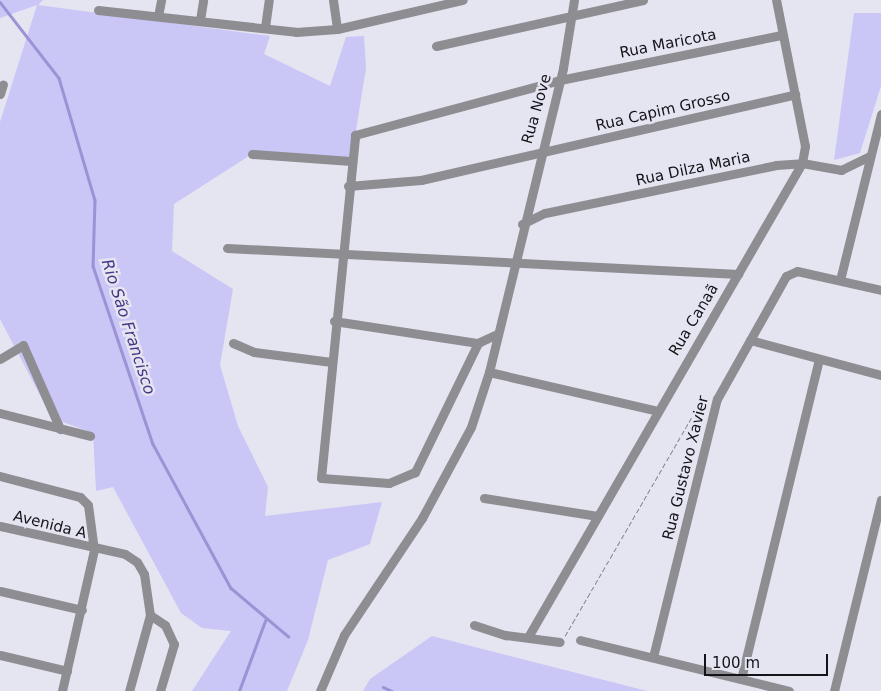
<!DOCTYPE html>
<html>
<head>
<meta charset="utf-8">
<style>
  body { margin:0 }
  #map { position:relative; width:881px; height:691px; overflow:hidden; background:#e5e4f1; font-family:"DejaVu Sans",sans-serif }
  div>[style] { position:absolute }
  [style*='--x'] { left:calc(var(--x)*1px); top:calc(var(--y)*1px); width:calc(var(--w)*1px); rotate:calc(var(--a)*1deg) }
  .green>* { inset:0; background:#cac6f6 }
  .stream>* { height:2.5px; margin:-1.25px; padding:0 1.25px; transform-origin:1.25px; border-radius:1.25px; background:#9a93d4 }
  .path>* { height:1px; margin-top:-0.5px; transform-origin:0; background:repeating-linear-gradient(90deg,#84848c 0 5px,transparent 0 7.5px) }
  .street>* { height:9px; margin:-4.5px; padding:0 4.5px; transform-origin:4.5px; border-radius:4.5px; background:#8d8d92 }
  span { translate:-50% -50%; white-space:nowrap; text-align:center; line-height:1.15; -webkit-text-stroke:5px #e5e4f1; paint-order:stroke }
  .street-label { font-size:15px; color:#141418 }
  .water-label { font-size:16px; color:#473785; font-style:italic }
  .scale { position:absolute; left:704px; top:654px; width:124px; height:22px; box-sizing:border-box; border:2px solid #141418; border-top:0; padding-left:6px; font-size:15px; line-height:18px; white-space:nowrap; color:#141418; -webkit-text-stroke:4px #e5e4f1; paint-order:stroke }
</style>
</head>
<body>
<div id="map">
  <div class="green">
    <i style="clip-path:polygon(0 0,43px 0,38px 5px,270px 36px,264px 54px,330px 86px,346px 37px,364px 36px,366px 68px,351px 161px,252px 154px,174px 204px,172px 251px,233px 289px,220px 365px,238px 426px,268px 487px,265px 516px,382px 502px,370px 544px,328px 560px,308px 640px,287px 691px,192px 691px,231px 631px,202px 628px,181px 613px,113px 487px,96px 491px,93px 433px,52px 418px,0 319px,0 122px,37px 5px,0 18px)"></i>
    <i style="clip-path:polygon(854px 13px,881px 13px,881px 86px,860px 153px,834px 160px)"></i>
    <i style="clip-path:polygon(432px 636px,647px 691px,363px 691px,370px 679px)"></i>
  </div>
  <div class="stream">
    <i style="--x:0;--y:2;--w:96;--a:52.2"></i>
    <i style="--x:59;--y:78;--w:127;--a:73.6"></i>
    <i style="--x:95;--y:200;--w:66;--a:91.7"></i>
    <i style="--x:93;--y:266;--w:188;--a:71.4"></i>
    <i style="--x:153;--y:444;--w:164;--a:61.6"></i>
    <i style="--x:231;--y:588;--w:75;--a:40.1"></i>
    <i style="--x:383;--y:687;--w:10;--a:24"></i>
    <i style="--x:239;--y:691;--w:75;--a:-69.6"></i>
  </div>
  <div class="path">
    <i style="--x:565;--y:636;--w:253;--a:-59.9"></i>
  </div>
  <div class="street">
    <i style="--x:333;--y:0;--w:29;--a:82"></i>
    <i style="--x:98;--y:10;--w:199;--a:6.3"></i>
    <i style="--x:296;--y:32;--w:41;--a:-4.2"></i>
    <i style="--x:337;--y:29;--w:129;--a:-13"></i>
    <i style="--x:158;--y:16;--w:16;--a:-79"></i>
    <i style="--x:200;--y:20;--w:20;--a:-81"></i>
    <i style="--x:265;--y:27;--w:27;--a:-82"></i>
    <i style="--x:436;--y:46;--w:212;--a:-12.5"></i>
    <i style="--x:0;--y:94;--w:10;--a:-73"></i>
    <i style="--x:252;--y:154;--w:99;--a:4"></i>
    <i style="--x:348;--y:186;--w:73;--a:-4.7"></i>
    <i style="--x:421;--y:180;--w:384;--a:-12.9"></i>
    <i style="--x:522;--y:224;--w:25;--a:-26"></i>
    <i style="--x:545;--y:213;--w:236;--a:-11.7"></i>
    <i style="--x:776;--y:165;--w:26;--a:-4"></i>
    <i style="--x:802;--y:163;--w:40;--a:10"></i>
    <i style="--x:841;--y:170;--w:32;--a:-26"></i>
    <i style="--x:227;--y:248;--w:512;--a:2.91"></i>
    <i style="--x:840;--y:280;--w:171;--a:-76.1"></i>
    <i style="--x:334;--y:321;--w:146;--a:8.7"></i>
    <i style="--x:497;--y:334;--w:21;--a:155"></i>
    <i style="--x:478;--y:343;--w:144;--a:116"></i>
    <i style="--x:415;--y:472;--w:28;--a:157"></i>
    <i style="--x:389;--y:483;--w:68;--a:-175.8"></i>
    <i style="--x:321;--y:478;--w:345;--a:-84.3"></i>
    <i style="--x:355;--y:135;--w:212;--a:-15"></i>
    <i style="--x:560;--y:80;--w:227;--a:-11.5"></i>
    <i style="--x:750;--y:340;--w:136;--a:15"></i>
    <i style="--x:233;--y:343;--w:23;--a:23"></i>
    <i style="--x:254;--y:352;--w:78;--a:7.4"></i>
    <i style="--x:0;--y:359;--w:27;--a:-31"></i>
    <i style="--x:23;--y:345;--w:92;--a:66.2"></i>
    <i style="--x:489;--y:372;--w:173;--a:13"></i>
    <i style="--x:0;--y:413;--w:93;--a:14.3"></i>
    <i style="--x:0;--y:476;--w:83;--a:14.7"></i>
    <i style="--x:80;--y:497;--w:11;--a:45"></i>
    <i style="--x:88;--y:505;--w:45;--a:82.4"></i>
    <i style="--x:94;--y:550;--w:145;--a:102.8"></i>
    <i style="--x:484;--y:498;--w:115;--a:9"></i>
    <i style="--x:0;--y:526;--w:128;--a:12.6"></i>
    <i style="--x:125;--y:554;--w:14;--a:34"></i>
    <i style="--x:137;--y:562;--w:14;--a:60"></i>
    <i style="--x:144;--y:574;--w:41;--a:81.7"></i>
    <i style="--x:150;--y:615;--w:79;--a:105.4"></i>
    <i style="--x:0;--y:591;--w:84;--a:13"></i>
    <i style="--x:150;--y:615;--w:18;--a:34"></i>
    <i style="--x:165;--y:625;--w:21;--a:65"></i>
    <i style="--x:174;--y:644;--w:49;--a:106.6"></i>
    <i style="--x:474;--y:625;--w:33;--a:18"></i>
    <i style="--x:505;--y:635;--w:55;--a:7.3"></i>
    <i style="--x:528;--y:637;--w:547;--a:-59.97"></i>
    <i style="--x:802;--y:163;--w:17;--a:-80"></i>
    <i style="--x:805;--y:146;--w:149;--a:-101.2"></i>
    <i style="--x:580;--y:640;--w:215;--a:13.7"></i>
    <i style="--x:0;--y:655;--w:69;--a:13.4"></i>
    <i style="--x:653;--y:657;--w:266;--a:-76.1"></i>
    <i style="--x:717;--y:399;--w:141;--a:-60.7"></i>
    <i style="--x:786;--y:276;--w:12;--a:-24"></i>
    <i style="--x:797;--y:271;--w:86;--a:12.7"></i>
    <i style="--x:741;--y:679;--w:329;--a:-76.3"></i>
    <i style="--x:320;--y:691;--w:61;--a:-66.8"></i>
    <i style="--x:344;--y:635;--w:141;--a:-56.3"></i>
    <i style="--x:422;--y:518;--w:103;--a:-61.7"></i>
    <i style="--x:471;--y:427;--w:58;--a:-71.9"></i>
    <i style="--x:489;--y:372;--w:313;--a:-76.3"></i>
    <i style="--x:563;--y:68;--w:69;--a:-80.8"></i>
    <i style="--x:834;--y:691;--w:197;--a:-76.2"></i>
  </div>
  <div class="street-label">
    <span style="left:668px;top:44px;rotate:-11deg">Rua Maricota</span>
    <span style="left:537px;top:109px;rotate:-74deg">Rua Nove</span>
    <span style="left:663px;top:111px;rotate:-13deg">Rua Capim Grosso</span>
    <span style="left:693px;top:169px;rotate:-12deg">Rua Dilza Maria</span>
    <span style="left:694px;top:320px;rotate:-59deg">Rua Canaã</span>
    <span style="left:686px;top:468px;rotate:-76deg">Rua Gustavo Xavier</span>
    <span style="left:50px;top:525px;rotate:14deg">Avenida A</span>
  </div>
  <div class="water-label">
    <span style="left:128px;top:327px;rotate:72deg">Rio São Francisco</span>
  </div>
  <div class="scale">100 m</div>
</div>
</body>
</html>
